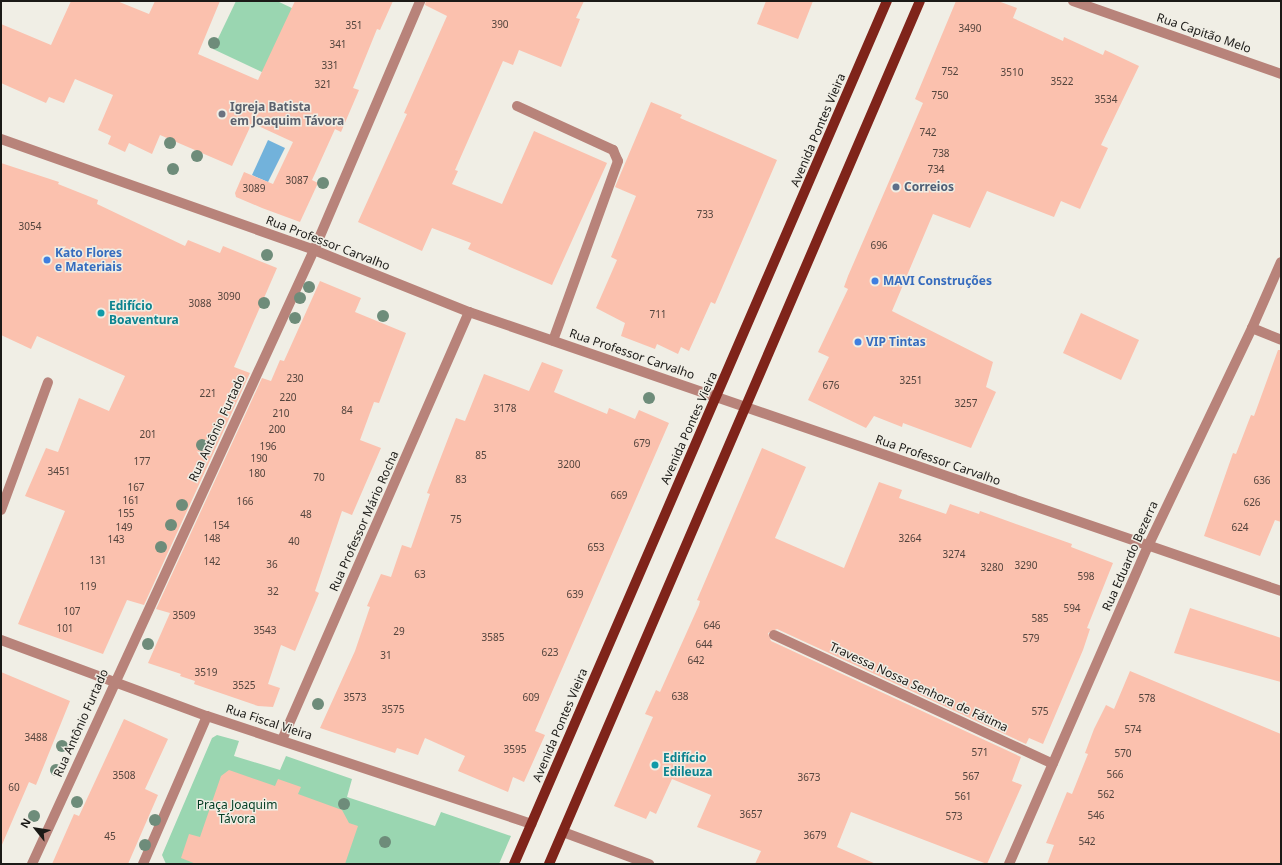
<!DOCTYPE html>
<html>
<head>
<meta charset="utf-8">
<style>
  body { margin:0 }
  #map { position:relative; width:1282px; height:865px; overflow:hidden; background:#f0eee5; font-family:"Noto Sans",sans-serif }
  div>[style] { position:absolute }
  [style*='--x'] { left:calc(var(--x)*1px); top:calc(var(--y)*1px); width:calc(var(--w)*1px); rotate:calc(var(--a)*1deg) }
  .green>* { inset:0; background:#9ad6b1 }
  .water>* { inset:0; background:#72b2db }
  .building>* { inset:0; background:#fbc1ae }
  .street>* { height:10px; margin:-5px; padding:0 5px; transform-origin:5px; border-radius:5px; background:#b8837a }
  .primary>* { height:10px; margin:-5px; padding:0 5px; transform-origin:5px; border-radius:5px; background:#7f241a }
  .trees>* { width:12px; height:12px; margin:-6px; border-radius:50%; background:#6e8c7a }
  .dots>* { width:11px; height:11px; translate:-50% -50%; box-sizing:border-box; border:2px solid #f0eee5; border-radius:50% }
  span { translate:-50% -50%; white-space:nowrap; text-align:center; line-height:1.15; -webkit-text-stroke:3px #f0eee5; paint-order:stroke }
  .number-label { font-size:10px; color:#53443d }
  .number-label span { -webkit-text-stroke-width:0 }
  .street-label { font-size:12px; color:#1b1a17 }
  .worship-label { font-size:12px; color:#5b616d; font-weight:700 }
  .left { translate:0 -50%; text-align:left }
  .service-label { font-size:12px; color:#4e5e75; font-weight:700 }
  .shop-label { font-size:12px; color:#366cbe; font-weight:700 }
  .culture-label { font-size:12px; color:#0d838f; font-weight:700 }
  .park-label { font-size:12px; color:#033c22 }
  .frame { position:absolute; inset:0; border:2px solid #1b1a17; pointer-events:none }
  .north { position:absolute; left:16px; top:809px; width:40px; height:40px; -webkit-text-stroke:3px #f0eee5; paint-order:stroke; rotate:300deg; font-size:11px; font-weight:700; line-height:16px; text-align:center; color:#1b1a17 }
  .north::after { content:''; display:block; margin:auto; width:14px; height:18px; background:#1b1a17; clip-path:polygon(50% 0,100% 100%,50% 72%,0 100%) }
</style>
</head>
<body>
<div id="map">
  <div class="green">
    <i style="clip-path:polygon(236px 1px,277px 1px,296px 10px,266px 74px,213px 49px)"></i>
    <i style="clip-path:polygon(217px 735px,239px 741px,234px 756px,280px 770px,286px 756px,352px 779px,347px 797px,435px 826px,441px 812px,511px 836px,499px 864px,166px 864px,162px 855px,212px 738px)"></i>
  </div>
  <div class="water">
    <i style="clip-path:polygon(268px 140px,285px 148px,268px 182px,252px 175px)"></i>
  </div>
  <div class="building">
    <i style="clip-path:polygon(71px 1px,117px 1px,149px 14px,155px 1px,220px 1px,198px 54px,258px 80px,295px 1px,393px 1px,380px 30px,377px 29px,353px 88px,359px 90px,341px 132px,335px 129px,312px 180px,318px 183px,300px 222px,262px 208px,236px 197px,235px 193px,244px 172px,273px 184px,293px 142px,252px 123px,232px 166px,160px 135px,152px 154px,129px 143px,125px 152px,108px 144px,111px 136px,98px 130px,113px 95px,75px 79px,64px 103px,49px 97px,46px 103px,1px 83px,1px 24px,51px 45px)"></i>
    <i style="clip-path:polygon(426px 1px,584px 1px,576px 18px,580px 19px,561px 67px,519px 50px,513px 65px,503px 61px,455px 170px,458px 171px,452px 184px,502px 204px,534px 131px,607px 163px,552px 285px,468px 249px,471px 243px,432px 228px,422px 251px,358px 222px,407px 114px,404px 113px,447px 16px,425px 5px)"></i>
    <i style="clip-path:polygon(766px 1px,813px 1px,798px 39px,757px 24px)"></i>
    <i style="clip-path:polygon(956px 1px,998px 1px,1017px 8px,1013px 18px,1063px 41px,1064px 37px,1103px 55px,1105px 50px,1139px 66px,1101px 145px,1108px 148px,1080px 209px,1061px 201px,1054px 217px,987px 191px,970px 228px,933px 214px,892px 311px,993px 362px,986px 387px,996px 392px,971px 448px,903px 423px,902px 427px,874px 416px,866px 428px,808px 400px,829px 357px,818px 352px,848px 289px,844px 287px,848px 276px,923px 103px,915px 99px)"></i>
    <i style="clip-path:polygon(651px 102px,682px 115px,680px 118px,777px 160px,715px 304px,711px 302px,689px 351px,681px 347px,678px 354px,657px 344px,655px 349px,621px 336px,625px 323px,596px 308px,617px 260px,611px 257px,636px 196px,615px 187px)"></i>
    <i style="clip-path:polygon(1px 163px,59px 182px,58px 184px,98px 200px,97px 204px,185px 246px,188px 240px,220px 253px,223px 246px,277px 268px,234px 367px,250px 373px,144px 605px,127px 600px,103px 654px,18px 624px,65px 511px,25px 496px,46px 448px,58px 452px,79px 398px,109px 411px,125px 376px,37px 336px,31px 349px,1px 335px)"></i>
    <i style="clip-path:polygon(320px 281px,361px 298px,355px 312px,406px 333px,379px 403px,374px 402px,360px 440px,381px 448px,352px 515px,342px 511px,315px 591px,319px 593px,295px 651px,281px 645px,268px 684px,280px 688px,273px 707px,258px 706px,194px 684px,195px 681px,180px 676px,181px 674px,148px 663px,170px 613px,156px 609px,262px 378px,271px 381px,280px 360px,284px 361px)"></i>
    <i style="clip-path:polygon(1081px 313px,1139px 340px,1121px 380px,1063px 353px)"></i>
    <i style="clip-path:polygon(1278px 350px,1281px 350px,1281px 522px,1275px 520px,1260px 556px,1204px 536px,1233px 453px,1236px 454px,1251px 415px,1254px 416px)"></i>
    <i style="clip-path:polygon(542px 362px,563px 370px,554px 392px,607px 414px,609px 408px,635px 419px,639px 410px,669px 423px,535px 731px,545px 735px,524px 782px,513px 777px,508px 792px,458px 771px,465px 756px,425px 738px,418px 755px,397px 748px,395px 753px,320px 728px,355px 651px,370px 607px,367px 606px,381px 574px,391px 577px,402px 545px,411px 548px,430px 494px,427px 493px,456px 418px,465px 421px,484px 374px,529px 391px)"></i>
    <i style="clip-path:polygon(762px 448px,806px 467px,775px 538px,844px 568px,879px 482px,902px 490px,899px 498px,946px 514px,950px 504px,979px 514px,980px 511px,1072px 544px,1071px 547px,1113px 563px,1087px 628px,1090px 629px,1083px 650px,1043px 744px,1029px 738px,1026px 744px,777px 629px,768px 633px,771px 641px,1021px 757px,1012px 781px,1022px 785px,987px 864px,851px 812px,837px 847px,876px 864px,755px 864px,761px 851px,697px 827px,711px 795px,672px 779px,656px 814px,650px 811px,646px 819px,614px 806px,653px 717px,645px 714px,656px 690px,660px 692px,699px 605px,700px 601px,697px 600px)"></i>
    <i style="clip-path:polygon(1190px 608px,1281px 638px,1281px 682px,1174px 653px)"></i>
    <i style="clip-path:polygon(1130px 671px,1281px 734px,1281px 864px,1047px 864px,1054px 845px,1046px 843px,1067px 792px,1072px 794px,1088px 754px,1085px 753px,1094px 729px,1106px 705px,1114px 709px)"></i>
    <i style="clip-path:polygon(1px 672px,70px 701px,36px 785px,29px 782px,1px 847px)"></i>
    <i style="clip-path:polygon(124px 719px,168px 739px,145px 789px,158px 795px,128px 864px,52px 864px,74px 814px,79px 816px)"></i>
    <i style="clip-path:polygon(229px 770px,275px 786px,278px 779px,301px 787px,298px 794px,342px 810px,349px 823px,358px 826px,345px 864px,196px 864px,181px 858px,189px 834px,200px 837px,221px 776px)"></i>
  </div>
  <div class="street">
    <i style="--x:1073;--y:1;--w:220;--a:19.3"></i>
    <i style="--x:517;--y:106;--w:106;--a:24.6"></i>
    <i style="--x:613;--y:150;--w:12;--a:66"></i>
    <i style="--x:618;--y:161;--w:191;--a:109.9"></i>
    <i style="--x:1;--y:139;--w:332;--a:19.5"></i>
    <i style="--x:314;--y:250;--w:167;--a:21.8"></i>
    <i style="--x:469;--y:312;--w:859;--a:18.96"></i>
    <i style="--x:1252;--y:328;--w:31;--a:22"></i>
    <i style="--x:1;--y:510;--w:136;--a:-69.8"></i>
    <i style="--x:774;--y:635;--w:307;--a:24.8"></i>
    <i style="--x:1;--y:640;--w:220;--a:20.3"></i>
    <i style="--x:207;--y:716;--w:342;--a:18.4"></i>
    <i style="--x:282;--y:740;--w:467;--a:-66.4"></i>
    <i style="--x:563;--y:832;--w:92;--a:20.4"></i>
    <i style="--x:32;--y:864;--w:676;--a:-65.33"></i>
    <i style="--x:314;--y:250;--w:271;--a:-66.9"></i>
    <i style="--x:143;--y:864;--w:161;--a:-66.6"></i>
    <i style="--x:1009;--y:864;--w:347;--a:-66.4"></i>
    <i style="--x:1148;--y:546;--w:242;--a:-64.5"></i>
    <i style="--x:1252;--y:328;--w:72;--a:-66.3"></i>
  </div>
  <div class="primary">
    <i style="--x:514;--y:864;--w:940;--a:-66.63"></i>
    <i style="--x:549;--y:864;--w:939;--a:-66.74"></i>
  </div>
  <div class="trees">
    <i style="left:214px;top:43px"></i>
    <i style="left:170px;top:143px"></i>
    <i style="left:197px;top:156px"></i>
    <i style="left:173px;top:169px"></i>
    <i style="left:323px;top:183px"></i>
    <i style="left:267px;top:255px"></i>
    <i style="left:309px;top:287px"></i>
    <i style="left:300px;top:298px"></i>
    <i style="left:264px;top:303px"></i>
    <i style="left:383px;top:316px"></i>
    <i style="left:295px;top:318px"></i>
    <i style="left:649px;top:398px"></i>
    <i style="left:202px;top:445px"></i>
    <i style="left:182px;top:505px"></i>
    <i style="left:171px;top:525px"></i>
    <i style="left:161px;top:547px"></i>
    <i style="left:148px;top:644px"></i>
    <i style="left:318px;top:704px"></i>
    <i style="left:62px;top:746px"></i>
    <i style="left:56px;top:770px"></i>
    <i style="left:77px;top:802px"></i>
    <i style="left:344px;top:804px"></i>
    <i style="left:34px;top:816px"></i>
    <i style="left:155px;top:820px"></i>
    <i style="left:385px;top:842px"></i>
    <i style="left:145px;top:845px"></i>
  </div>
  <div class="dots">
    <i style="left:222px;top:114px;background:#6b7280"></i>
    <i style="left:896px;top:187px;background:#5c6f8a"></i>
    <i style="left:47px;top:260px;background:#3f7fe0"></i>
    <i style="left:875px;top:281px;background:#3f7fe0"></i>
    <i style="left:101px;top:313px;background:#0f9aa8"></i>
    <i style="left:858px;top:342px;background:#3f7fe0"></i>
    <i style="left:655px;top:765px;background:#0f9aa8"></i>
  </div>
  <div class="number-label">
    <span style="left:500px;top:25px">390</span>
    <span style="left:354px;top:26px">351</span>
    <span style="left:970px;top:29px">3490</span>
    <span style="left:338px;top:45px">341</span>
    <span style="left:330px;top:66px">331</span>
    <span style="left:950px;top:72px">752</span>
    <span style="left:1012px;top:73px">3510</span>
    <span style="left:1062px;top:82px">3522</span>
    <span style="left:323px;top:85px">321</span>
    <span style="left:940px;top:96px">750</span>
    <span style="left:1106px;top:100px">3534</span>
    <span style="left:928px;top:133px">742</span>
    <span style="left:941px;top:154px">738</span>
    <span style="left:936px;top:170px">734</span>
    <span style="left:297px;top:181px">3087</span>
    <span style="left:254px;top:189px">3089</span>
    <span style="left:705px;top:215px">733</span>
    <span style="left:30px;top:227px">3054</span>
    <span style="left:879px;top:246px">696</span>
    <span style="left:229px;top:297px">3090</span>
    <span style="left:200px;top:304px">3088</span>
    <span style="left:658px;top:315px">711</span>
    <span style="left:295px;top:379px">230</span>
    <span style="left:911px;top:381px">3251</span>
    <span style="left:831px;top:386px">676</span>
    <span style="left:208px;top:394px">221</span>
    <span style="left:288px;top:398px">220</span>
    <span style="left:966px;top:404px">3257</span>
    <span style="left:505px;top:409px">3178</span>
    <span style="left:347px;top:411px">84</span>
    <span style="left:281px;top:414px">210</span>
    <span style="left:277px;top:430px">200</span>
    <span style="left:148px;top:435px">201</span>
    <span style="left:642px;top:444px">679</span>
    <span style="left:268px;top:447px">196</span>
    <span style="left:481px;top:456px">85</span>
    <span style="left:259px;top:459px">190</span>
    <span style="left:142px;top:462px">177</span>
    <span style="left:569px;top:465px">3200</span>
    <span style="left:59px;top:472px">3451</span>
    <span style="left:257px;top:474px">180</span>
    <span style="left:319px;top:478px">70</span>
    <span style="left:461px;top:480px">83</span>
    <span style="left:1262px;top:481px">636</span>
    <span style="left:136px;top:488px">167</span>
    <span style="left:619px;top:496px">669</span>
    <span style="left:131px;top:501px">161</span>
    <span style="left:245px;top:502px">166</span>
    <span style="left:1252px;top:503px">626</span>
    <span style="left:126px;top:514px">155</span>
    <span style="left:306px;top:515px">48</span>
    <span style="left:456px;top:520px">75</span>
    <span style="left:221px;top:526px">154</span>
    <span style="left:124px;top:528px">149</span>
    <span style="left:1240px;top:528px">624</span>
    <span style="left:212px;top:539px">148</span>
    <span style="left:910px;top:539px">3264</span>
    <span style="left:116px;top:540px">143</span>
    <span style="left:294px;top:542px">40</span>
    <span style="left:596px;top:548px">653</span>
    <span style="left:954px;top:555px">3274</span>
    <span style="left:98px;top:561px">131</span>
    <span style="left:212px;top:562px">142</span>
    <span style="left:272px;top:565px">36</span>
    <span style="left:1026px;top:566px">3290</span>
    <span style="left:992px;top:568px">3280</span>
    <span style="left:420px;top:575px">63</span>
    <span style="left:1086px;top:577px">598</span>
    <span style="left:88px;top:587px">119</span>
    <span style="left:273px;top:592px">32</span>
    <span style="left:575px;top:595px">639</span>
    <span style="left:1072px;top:609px">594</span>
    <span style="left:72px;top:612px">107</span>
    <span style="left:184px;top:616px">3509</span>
    <span style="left:1040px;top:619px">585</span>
    <span style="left:712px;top:626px">646</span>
    <span style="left:65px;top:629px">101</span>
    <span style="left:265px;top:631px">3543</span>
    <span style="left:399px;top:632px">29</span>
    <span style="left:493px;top:638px">3585</span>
    <span style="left:1031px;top:639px">579</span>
    <span style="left:704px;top:645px">644</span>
    <span style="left:550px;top:653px">623</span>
    <span style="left:386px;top:656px">31</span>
    <span style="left:696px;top:661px">642</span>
    <span style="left:206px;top:673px">3519</span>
    <span style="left:244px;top:686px">3525</span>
    <span style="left:680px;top:697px">638</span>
    <span style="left:355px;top:698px">3573</span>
    <span style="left:531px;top:698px">609</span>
    <span style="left:1147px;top:699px">578</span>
    <span style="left:393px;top:710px">3575</span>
    <span style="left:1040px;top:712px">575</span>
    <span style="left:1133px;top:730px">574</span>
    <span style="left:36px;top:738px">3488</span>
    <span style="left:515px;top:750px">3595</span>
    <span style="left:980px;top:753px">571</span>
    <span style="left:1123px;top:754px">570</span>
    <span style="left:1115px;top:775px">566</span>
    <span style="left:124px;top:776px">3508</span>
    <span style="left:971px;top:777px">567</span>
    <span style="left:809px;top:778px">3673</span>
    <span style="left:14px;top:788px">60</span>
    <span style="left:1106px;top:795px">562</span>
    <span style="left:963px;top:797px">561</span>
    <span style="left:751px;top:815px">3657</span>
    <span style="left:1096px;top:816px">546</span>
    <span style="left:954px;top:817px">573</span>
    <span style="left:815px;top:836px">3679</span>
    <span style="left:110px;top:837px">45</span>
    <span style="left:1087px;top:842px">542</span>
  </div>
  <div class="street-label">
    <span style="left:1204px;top:33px;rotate:19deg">Rua Capitão Melo</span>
    <span style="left:818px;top:130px;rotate:-67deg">Avenida Pontes Vieira</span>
    <span style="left:328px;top:243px;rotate:21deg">Rua Professor Carvalho</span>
    <span style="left:632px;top:354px;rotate:19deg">Rua Professor Carvalho</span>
    <span style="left:217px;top:428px;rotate:-65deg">Rua Antônio Furtado</span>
    <span style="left:689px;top:428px;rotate:-66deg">Avenida Pontes Vieira</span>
    <span style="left:938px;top:460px;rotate:19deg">Rua Professor Carvalho</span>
    <span style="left:364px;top:521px;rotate:-66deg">Rua Professor Mário Rocha</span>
    <span style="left:1130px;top:556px;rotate:-66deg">Rua Eduardo Bezerra</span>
    <span style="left:919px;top:687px;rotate:25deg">Travessa Nossa Senhora de Fátima</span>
    <span style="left:269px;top:722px;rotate:18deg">Rua Fiscal Vieira</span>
    <span style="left:81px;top:723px;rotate:-66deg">Rua Antônio Furtado</span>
    <span style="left:560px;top:725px;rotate:-67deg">Avenida Pontes Vieira</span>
  </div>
  <div class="worship-label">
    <span class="left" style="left:230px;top:114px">Igreja Batista<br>em Joaquim Távora</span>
  </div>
  <div class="service-label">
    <span class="left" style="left:904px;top:187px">Correios</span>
  </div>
  <div class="shop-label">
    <span class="left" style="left:55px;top:260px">Kato Flores<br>e Materiais</span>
    <span class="left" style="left:883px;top:281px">MAVI Construções</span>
    <span class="left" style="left:866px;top:342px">VIP Tintas</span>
  </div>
  <div class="culture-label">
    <span class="left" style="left:109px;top:313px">Edifício<br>Boaventura</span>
    <span class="left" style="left:663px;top:765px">Edifício<br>Edileuza</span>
  </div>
  <div class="park-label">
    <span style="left:237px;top:812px">Praça Joaquim<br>Távora</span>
  </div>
  <div class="frame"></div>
  <div class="north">N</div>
</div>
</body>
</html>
